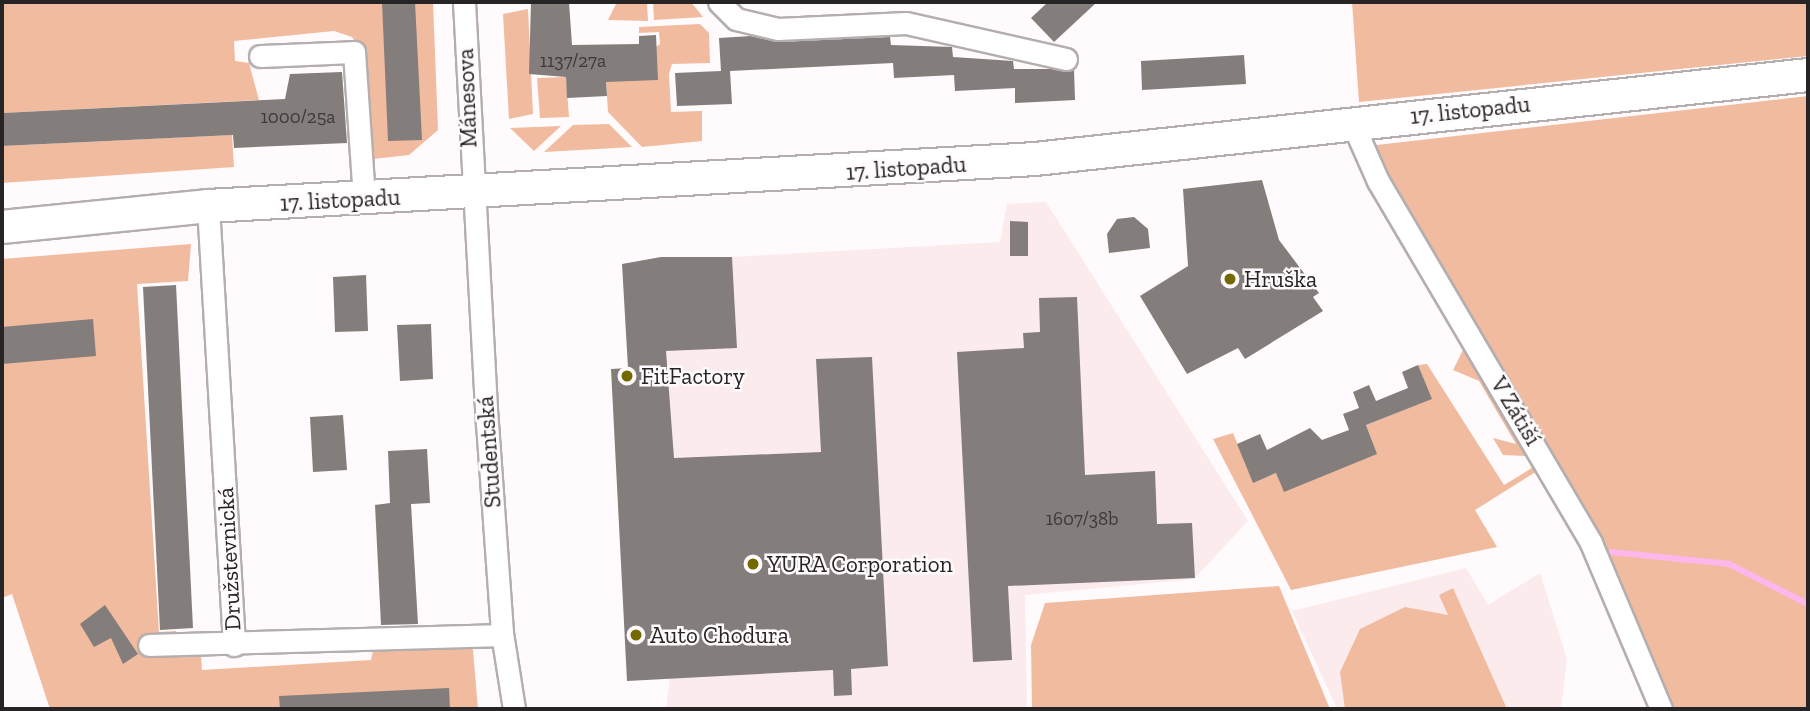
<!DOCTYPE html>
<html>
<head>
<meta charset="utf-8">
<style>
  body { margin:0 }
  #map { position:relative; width:1810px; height:711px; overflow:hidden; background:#fffafb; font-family:"Zilla Slab",serif }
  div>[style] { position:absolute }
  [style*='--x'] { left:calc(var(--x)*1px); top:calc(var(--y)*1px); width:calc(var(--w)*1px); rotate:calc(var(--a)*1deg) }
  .built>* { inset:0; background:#fcebec }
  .green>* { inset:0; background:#f1bba0 }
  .stream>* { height:6px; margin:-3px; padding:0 3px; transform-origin:3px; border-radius:3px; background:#fdb7ec }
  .building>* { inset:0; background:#837d7c }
  .roads { filter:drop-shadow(2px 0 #b5aeae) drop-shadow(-2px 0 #b5aeae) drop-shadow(0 2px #b5aeae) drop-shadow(0 -2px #b5aeae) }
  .street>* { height:21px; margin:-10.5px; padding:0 10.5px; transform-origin:10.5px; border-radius:10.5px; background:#fff }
  .secondary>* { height:32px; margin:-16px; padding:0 16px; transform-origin:16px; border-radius:16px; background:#fff }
  .dots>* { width:19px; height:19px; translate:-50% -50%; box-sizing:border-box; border:4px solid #fffafb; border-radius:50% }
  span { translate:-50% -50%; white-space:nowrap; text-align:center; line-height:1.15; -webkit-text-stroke:5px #fffafb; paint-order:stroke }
  .number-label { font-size:19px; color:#3d3a3a }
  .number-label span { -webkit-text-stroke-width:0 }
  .street-label { font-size:23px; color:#262424 }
  .poi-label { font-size:23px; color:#262424 }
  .left { translate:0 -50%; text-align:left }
  .frame { position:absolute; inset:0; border:4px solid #262424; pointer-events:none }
</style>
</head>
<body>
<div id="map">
  <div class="built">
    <i style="clip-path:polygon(1046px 202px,1248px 521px,1194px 579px,1025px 595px,1027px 709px,666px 709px,670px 678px,833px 670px,834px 696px,851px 669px,888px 666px,821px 452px,673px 458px,667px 367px,660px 352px,737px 347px,732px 257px,1000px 242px,1007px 204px)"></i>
    <i style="clip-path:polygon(1466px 568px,1488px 605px,1540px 573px,1567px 659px,1561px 709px,1337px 709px,1292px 611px)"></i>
  </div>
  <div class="green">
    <i style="clip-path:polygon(2px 2px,433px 2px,438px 130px,409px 155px,373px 159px,367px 58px,352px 37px,334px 31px,234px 41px,235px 61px,249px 63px,259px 100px,2px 113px)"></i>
    <i style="clip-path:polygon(617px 2px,647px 2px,648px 21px,608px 20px)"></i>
    <i style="clip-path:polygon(653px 2px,691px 2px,703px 17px,654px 20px)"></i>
    <i style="clip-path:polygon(1352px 2px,1808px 2px,1808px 56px,1359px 102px)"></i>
    <i style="clip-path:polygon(528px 9px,533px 114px,509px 119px,503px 14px)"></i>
    <i style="clip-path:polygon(700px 24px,709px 33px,710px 63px,672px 64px,669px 74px,671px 112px,702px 111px,702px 141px,642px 147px,608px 112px,606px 82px,660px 44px,659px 32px,639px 33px,639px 27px)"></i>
    <i style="clip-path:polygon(566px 77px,569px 117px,540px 118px,537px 78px)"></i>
    <i style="clip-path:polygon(1808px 96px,1808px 709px,1658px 709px,1584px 541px,1542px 468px,1475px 510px,1497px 547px,1291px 590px,1213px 439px,1233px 433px,1253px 482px,1305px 462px,1308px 467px,1372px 441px,1366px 425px,1431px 399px,1418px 365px,1427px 364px,1504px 485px,1532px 468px,1526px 456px,1503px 455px,1493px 438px,1516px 444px,1479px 381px,1453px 370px,1463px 350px,1457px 339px,1467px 335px,1368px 146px)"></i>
    <i style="clip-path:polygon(609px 124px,632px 147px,544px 152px,573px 125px)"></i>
    <i style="clip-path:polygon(561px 126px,534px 151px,510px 128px)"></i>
    <i style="clip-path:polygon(232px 135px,234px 167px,2px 183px,2px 146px)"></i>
    <i style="clip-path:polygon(191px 244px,188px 281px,137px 284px,159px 632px,176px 631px,178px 653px,201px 655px,202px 670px,371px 660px,374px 646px,472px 639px,478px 709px,50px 709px,12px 594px,2px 598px,2px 259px)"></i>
    <i style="clip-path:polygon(1279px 586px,1330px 709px,1032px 709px,1031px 645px,1045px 603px)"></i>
    <i style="clip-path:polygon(1453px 588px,1507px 709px,1345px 709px,1340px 672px,1360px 629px,1405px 607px,1448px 615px,1439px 595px)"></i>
  </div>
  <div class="stream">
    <i style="--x:1611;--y:552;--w:119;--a:5.8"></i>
    <i style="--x:1729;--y:564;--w:89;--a:26.9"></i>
  </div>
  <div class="building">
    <i style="clip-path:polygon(382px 2px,415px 2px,422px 140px,388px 141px)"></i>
    <i style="clip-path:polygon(531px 2px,569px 2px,572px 45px,639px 44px,639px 36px,656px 35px,658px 80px,606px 82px,607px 96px,567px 98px,566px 77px,529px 74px)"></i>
    <i style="clip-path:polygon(1048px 2px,1097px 2px,1054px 42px,1031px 18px)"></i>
    <i style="clip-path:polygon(751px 36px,778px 42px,890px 37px,891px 45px,952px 47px,953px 57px,1013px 61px,1014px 69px,1074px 69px,1075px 100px,1015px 103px,1015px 88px,955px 91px,954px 75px,894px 78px,893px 63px,730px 71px,732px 104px,677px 106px,675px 73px,721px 71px,719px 38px)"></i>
    <i style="clip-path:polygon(1244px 55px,1246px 84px,1142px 90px,1141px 61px)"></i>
    <i style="clip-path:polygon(342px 72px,347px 143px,234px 148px,233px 135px,2px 146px,2px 113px,285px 99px,290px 74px)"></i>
    <i style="clip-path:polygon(1262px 180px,1279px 240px,1319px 293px,1313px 297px,1323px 311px,1245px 359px,1238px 348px,1187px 374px,1140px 296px,1188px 266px,1183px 189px)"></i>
    <i style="clip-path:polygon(1134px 217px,1148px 229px,1150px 248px,1109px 253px,1107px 234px,1117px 219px)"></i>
    <i style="clip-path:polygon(1010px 221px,1028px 222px,1028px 256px,1010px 256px)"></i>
    <i style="clip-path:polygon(661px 257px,732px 257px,737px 348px,666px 351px,674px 458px,821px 452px,816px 359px,872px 357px,888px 666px,851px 669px,852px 695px,834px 696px,833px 670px,627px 681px,611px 369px,628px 368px,622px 264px)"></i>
    <i style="clip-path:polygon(366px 275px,368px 331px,335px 332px,333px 277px)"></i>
    <i style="clip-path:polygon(176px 285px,193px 628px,160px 630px,143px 287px)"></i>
    <i style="clip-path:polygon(1077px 297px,1085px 475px,1155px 471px,1157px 524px,1192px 523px,1195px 578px,1008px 586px,1012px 660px,973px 662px,957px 352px,1024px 348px,1023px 333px,1040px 332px,1039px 298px)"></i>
    <i style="clip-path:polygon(93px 319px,96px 356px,2px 364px,2px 327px)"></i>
    <i style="clip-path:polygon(431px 324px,433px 379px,400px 381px,397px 325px)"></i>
    <i style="clip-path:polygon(1418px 365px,1432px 399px,1366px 425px,1377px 454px,1284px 492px,1276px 473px,1253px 483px,1237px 444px,1260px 434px,1267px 450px,1310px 428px,1322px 440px,1349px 430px,1343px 414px,1359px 408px,1353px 392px,1369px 385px,1376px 401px,1408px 388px,1402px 372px)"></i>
    <i style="clip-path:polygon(343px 415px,347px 470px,313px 472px,310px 417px)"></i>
    <i style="clip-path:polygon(427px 449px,430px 503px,411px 504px,418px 624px,381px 625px,375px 505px,390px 503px,388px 451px)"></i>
    <i style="clip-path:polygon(105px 605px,138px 654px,123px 664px,111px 638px,94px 647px,80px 624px)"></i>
    <i style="clip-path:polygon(449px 688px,450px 709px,280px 709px,279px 696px)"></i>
  </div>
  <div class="roads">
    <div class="street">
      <i style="--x:464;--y:2;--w:422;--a:86.9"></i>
      <i style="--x:487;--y:423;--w:211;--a:85.9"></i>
      <i style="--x:502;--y:633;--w:77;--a:81"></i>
      <i style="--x:719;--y:2;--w:24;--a:45"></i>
      <i style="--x:736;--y:19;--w:43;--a:13.4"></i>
      <i style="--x:778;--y:29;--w:128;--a:-2.7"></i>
      <i style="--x:906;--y:23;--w:164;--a:12.7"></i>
      <i style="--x:260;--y:56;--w:94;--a:-2.4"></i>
      <i style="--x:354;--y:52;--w:146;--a:86.1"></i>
      <i style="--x:1352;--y:122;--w:64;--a:66.2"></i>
      <i style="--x:1378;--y:181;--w:420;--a:59.5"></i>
      <i style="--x:1591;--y:543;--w:180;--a:67.1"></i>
      <i style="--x:208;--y:206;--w:440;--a:86.6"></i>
      <i style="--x:149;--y:645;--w:353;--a:-1.6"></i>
    </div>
    <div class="secondary">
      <i style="--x:2;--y:227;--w:207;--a:-5.8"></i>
      <i style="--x:208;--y:206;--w:828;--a:-3.25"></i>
      <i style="--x:1035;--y:159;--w:778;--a:-6.2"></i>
    </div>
  </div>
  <div class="dots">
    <i style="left:1230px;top:279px;background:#746900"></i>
    <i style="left:627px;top:376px;background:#746900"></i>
    <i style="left:753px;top:564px;background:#746900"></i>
    <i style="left:636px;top:635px;background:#746900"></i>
  </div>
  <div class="number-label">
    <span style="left:573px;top:61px">1137/27a</span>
    <span style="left:298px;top:117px">1000/25a</span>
    <span style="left:1082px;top:519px">1607/38b</span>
  </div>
  <div class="street-label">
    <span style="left:467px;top:98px;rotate:-92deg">Mánesova</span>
    <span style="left:1470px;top:110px;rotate:-6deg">17. listopadu</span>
    <span style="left:906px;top:168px;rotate:-4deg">17. listopadu</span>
    <span style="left:340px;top:200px;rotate:-3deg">17. listopadu</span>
    <span style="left:1516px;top:411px;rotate:59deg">V Zátiší</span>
    <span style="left:489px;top:452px;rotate:-94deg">Studentská</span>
    <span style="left:229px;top:559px;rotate:-93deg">Družstevnická</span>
  </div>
  <div class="poi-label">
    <span class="left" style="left:1244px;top:279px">Hruška</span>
    <span class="left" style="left:641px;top:376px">FitFactory</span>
    <span class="left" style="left:767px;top:564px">YURA Corporation</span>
    <span class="left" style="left:650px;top:635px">Auto Chodura</span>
  </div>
  <div class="frame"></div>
</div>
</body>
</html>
